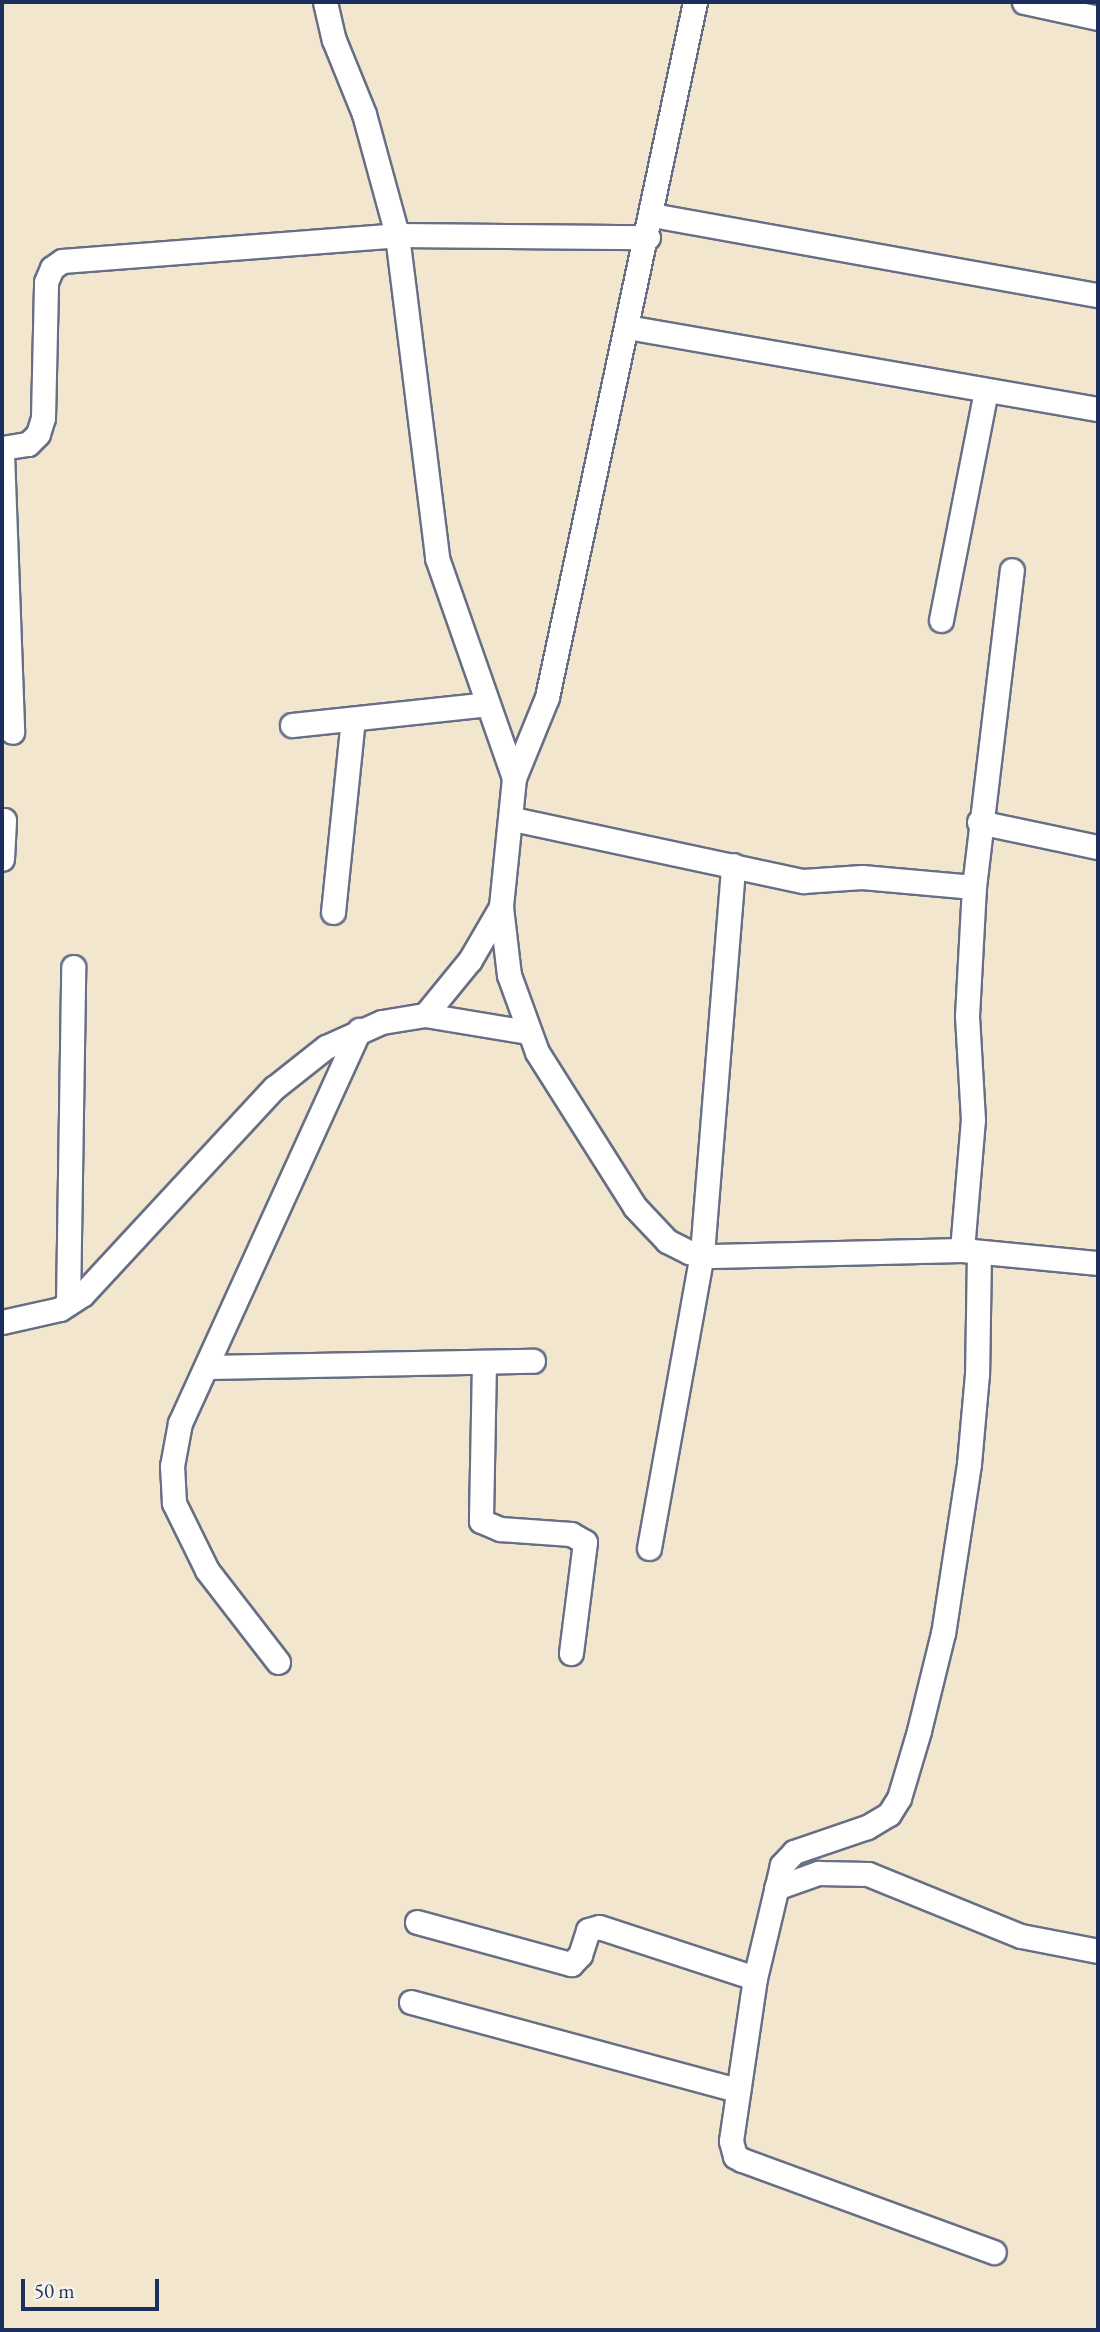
<!DOCTYPE html>
<html>
<head>
<meta charset="utf-8">
<style>
  body { margin:0 }
  #map { position:relative; width:1100px; height:2332px; overflow:hidden; background:#f3e6cf; font-family:"EB Garamond",serif }
  div>[style] { position:absolute }
  [style*='--x'] { left:calc(var(--x)*1px); top:calc(var(--y)*1px); width:calc(var(--w)*1px); rotate:calc(var(--a)*1deg) }
  .roads { filter:drop-shadow(2px 0 #676f86) drop-shadow(-2px 0 #676f86) drop-shadow(0 2px #676f86) drop-shadow(0 -2px #676f86) }
  .street>* { height:23px; margin:-11.5px; padding:0 11.5px; transform-origin:11.5px; border-radius:11.5px; background:#fff }
  span { translate:-50% -50%; white-space:nowrap; text-align:center; line-height:1.15; -webkit-text-stroke:5px #f7f3e8; paint-order:stroke }
  .frame { position:absolute; inset:0; border:4px solid #1b2f5e; pointer-events:none }
  .scale { position:absolute; left:21px; top:2279px; width:138px; height:32px; box-sizing:border-box; border:4px solid #1b2f5e; border-top:0; padding-left:9px; font-size:21px; line-height:24px; white-space:nowrap; color:#1b2f5e; -webkit-text-stroke:5px #f7f3e8; paint-order:stroke }
</style>
</head>
<body>
<div id="map">
  <div class="roads">
    <div class="street">
      <i style="--x:325;--y:2;--w:39;--a:77"></i>
      <i style="--x:334;--y:40;--w:80;--a:67.9"></i>
      <i style="--x:364;--y:114;--w:125;--a:74.7"></i>
      <i style="--x:397;--y:235;--w:325;--a:82.9"></i>
      <i style="--x:437;--y:558;--w:233;--a:70.7"></i>
      <i style="--x:514;--y:778;--w:130;--a:95.8"></i>
      <i style="--x:501;--y:907;--w:68;--a:83.3"></i>
      <i style="--x:509;--y:975;--w:82;--a:70"></i>
      <i style="--x:537;--y:1052;--w:183;--a:57.7"></i>
      <i style="--x:635;--y:1207;--w:47;--a:46.7"></i>
      <i style="--x:667;--y:1241;--w:25;--a:27"></i>
      <i style="--x:689;--y:1252;--w:24;--a:9"></i>
      <i style="--x:713;--y:1256;--w:249;--a:-1.4"></i>
      <i style="--x:962;--y:1250;--w:137;--a:5.5"></i>
      <i style="--x:1024;--y:2;--w:76;--a:12.2"></i>
      <i style="--x:652;--y:215;--w:453;--a:10.2"></i>
      <i style="--x:627;--y:327;--w:478;--a:9.9"></i>
      <i style="--x:2;--y:448;--w:26;--a:-9"></i>
      <i style="--x:28;--y:444;--w:14;--a:-45"></i>
      <i style="--x:38;--y:434;--w:17;--a:-73"></i>
      <i style="--x:43;--y:418;--w:136;--a:-88.7"></i>
      <i style="--x:46;--y:282;--w:15;--a:-67"></i>
      <i style="--x:52;--y:268;--w:12;--a:-35"></i>
      <i style="--x:62;--y:261;--w:336;--a:-4.4"></i>
      <i style="--x:397;--y:235;--w:251;--a:0.5"></i>
      <i style="--x:2;--y:453;--w:279;--a:87.9"></i>
      <i style="--x:941;--y:620;--w:234;--a:-78.9"></i>
      <i style="--x:292;--y:725;--w:196;--a:-6.1"></i>
      <i style="--x:514;--y:778;--w:87;--a:-67.8"></i>
      <i style="--x:547;--y:697;--w:711;--a:-77.98"></i>
      <i style="--x:513;--y:819;--w:297;--a:12.1"></i>
      <i style="--x:803;--y:881;--w:59;--a:-3.9"></i>
      <i style="--x:862;--y:877;--w:112;--a:5.1"></i>
      <i style="--x:979;--y:822;--w:122;--a:11.9"></i>
      <i style="--x:2;--y:859;--w:39;--a:-87"></i>
      <i style="--x:333;--y:912;--w:194;--a:-84.1"></i>
      <i style="--x:425;--y:1015;--w:71;--a:-50.7"></i>
      <i style="--x:470;--y:960;--w:61;--a:-59.7"></i>
      <i style="--x:962;--y:1250;--w:130;--a:-85.2"></i>
      <i style="--x:973;--y:1120;--w:104;--a:-93.3"></i>
      <i style="--x:967;--y:1016;--w:129;--a:-86.9"></i>
      <i style="--x:974;--y:887;--w:319;--a:-83.2"></i>
      <i style="--x:979;--y:1252;--w:122;--a:90.9"></i>
      <i style="--x:977;--y:1374;--w:90;--a:95.1"></i>
      <i style="--x:969;--y:1464;--w:171;--a:98.7"></i>
      <i style="--x:943;--y:1633;--w:101;--a:103.8"></i>
      <i style="--x:919;--y:1731;--w:70;--a:106.6"></i>
      <i style="--x:899;--y:1798;--w:19;--a:122"></i>
      <i style="--x:889;--y:1814;--w:26;--a:149"></i>
      <i style="--x:867;--y:1827;--w:77;--a:161.1"></i>
      <i style="--x:794;--y:1852;--w:18;--a:133"></i>
      <i style="--x:782;--y:1865;--w:116;--a:103.4"></i>
      <i style="--x:755;--y:1978;--w:165;--a:98.4"></i>
      <i style="--x:731;--y:2141;--w:16;--a:75"></i>
      <i style="--x:735;--y:2156;--w:8;--a:30"></i>
      <i style="--x:742;--y:2160;--w:268;--a:20.1"></i>
      <i style="--x:68;--y:1303;--w:336;--a:-89.1"></i>
      <i style="--x:2;--y:1322;--w:59;--a:-12.6"></i>
      <i style="--x:60;--y:1309;--w:27;--a:-33"></i>
      <i style="--x:83;--y:1294;--w:281;--a:-47.2"></i>
      <i style="--x:274;--y:1088;--w:66;--a:-38.3"></i>
      <i style="--x:326;--y:1047;--w:61;--a:-24.1"></i>
      <i style="--x:382;--y:1022;--w:44;--a:-9.2"></i>
      <i style="--x:425;--y:1015;--w:104;--a:9.4"></i>
      <i style="--x:484;--y:1362;--w:159;--a:91.1"></i>
      <i style="--x:481;--y:1521;--w:21;--a:23"></i>
      <i style="--x:500;--y:1529;--w:71;--a:4"></i>
      <i style="--x:571;--y:1534;--w:16;--a:30"></i>
      <i style="--x:585;--y:1542;--w:112;--a:97.2"></i>
      <i style="--x:207;--y:1367;--w:326;--a:-1.1"></i>
      <i style="--x:649;--y:1548;--w:299;--a:-79.8"></i>
      <i style="--x:702;--y:1254;--w:390;--a:-85.4"></i>
      <i style="--x:278;--y:1662;--w:116;--a:-127.7"></i>
      <i style="--x:207;--y:1570;--w:75;--a:-116.2"></i>
      <i style="--x:174;--y:1503;--w:37;--a:-93"></i>
      <i style="--x:172;--y:1466;--w:44;--a:-79.5"></i>
      <i style="--x:180;--y:1423;--w:432;--a:-65.5"></i>
      <i style="--x:776;--y:1888;--w:45;--a:-19.7"></i>
      <i style="--x:818;--y:1873;--w:50;--a:1.1"></i>
      <i style="--x:868;--y:1874;--w:165;--a:22.1"></i>
      <i style="--x:1021;--y:1936;--w:78;--a:11"></i>
      <i style="--x:417;--y:1922;--w:160;--a:15.3"></i>
      <i style="--x:571;--y:1964;--w:13;--a:-45"></i>
      <i style="--x:580;--y:1955;--w:26;--a:-72"></i>
      <i style="--x:588;--y:1930;--w:11;--a:-15"></i>
      <i style="--x:599;--y:1927;--w:164;--a:18.1"></i>
      <i style="--x:411;--y:2002;--w:339;--a:15.1"></i>
    </div>
  </div>
  <div class="frame"></div>
  <div class="scale">50 m</div>
</div>
</body>
</html>
